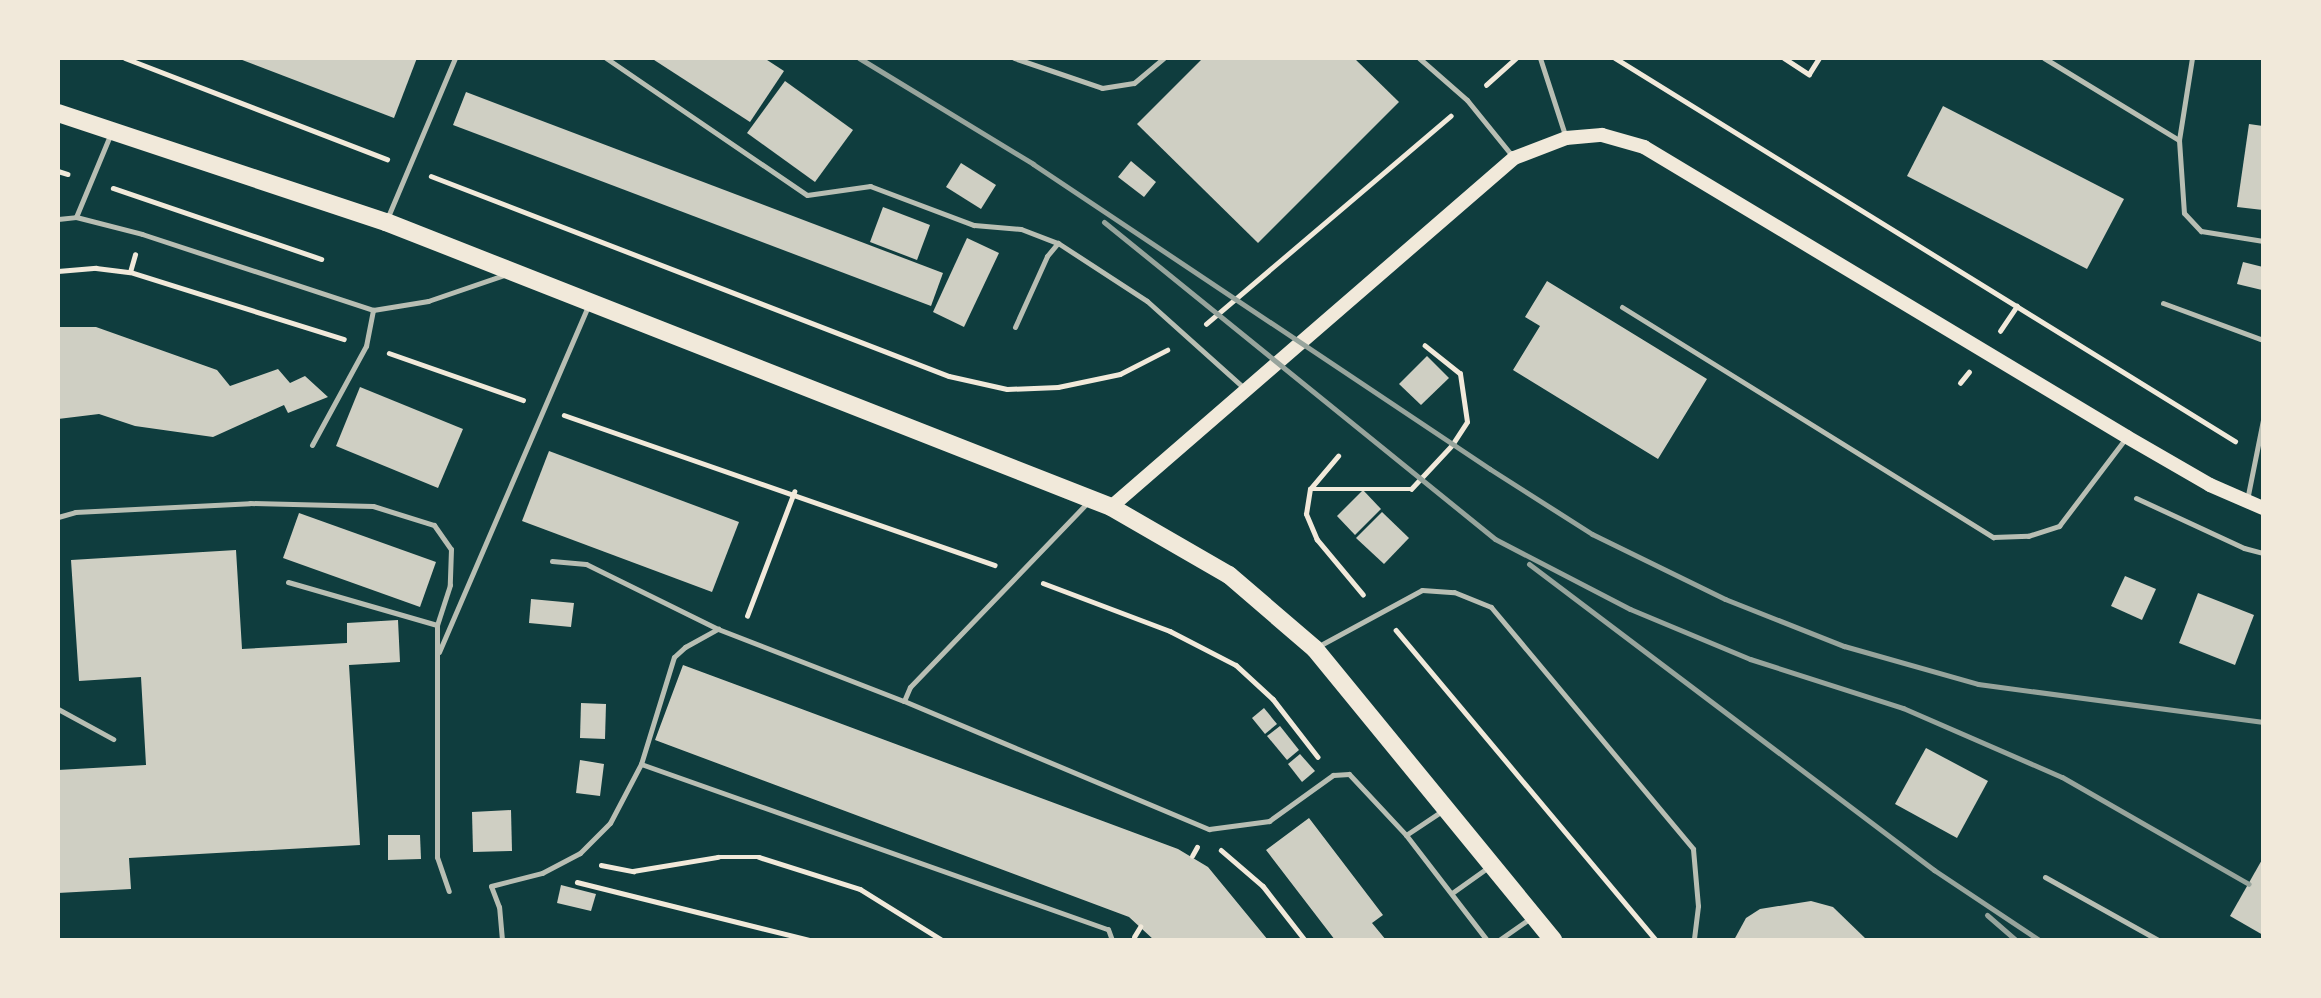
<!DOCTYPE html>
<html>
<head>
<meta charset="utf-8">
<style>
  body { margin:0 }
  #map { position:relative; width:2321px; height:998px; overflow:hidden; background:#0f3d3e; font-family:"Source Sans 3",sans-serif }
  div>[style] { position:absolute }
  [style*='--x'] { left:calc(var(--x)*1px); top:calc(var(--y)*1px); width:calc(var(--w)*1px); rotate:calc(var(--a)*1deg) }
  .building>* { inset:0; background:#cfcfc3 }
  .path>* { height:4.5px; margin:-2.25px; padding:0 2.25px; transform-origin:2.25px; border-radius:2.25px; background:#f1e9da }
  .service>* { height:5px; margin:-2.5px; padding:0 2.5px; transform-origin:2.5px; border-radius:2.5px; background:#b8beb3 }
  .secondary>* { height:14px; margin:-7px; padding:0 7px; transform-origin:7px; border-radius:7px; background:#f1e9da }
  .primary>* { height:18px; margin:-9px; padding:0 9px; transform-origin:9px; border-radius:9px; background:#f1e9da }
  .rail>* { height:5px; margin:-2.5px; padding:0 2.5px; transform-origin:2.5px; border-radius:2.5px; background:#97a49c }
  span { translate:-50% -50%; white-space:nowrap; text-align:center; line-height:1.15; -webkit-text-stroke:5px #f1e9da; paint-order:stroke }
  .frame { position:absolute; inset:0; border:60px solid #f1e9da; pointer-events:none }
</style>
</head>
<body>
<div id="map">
  <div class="building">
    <i style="clip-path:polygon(237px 58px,417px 58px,394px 118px)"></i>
    <i style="clip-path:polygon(651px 58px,764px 58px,784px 71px,750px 122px)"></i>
    <i style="clip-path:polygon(1203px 58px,1354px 58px,1399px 102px,1258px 243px,1137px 124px)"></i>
    <i style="clip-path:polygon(785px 81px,853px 130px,815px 182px,747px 133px)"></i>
    <i style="clip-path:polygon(466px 92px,943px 273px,931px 306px,453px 125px)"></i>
    <i style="clip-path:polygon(1943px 106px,2124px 199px,2087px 269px,1907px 176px)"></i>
    <i style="clip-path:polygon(2249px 124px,2263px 126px,2263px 210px,2237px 207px)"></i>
    <i style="clip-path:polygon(1131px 161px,1156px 182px,1144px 197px,1118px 177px)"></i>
    <i style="clip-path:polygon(961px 163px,996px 185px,981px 209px,946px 187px)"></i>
    <i style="clip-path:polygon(883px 207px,930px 225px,917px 260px,870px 242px)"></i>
    <i style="clip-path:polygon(967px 238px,999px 253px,964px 327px,933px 312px)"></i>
    <i style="clip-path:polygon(2243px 262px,2263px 267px,2262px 290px,2237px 284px)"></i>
    <i style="clip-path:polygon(1547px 281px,1707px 379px,1658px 459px,1513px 370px,1540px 326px,1525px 317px)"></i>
    <i style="clip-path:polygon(58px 327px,96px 327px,217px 370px,230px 386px,278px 369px,290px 383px,305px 376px,328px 397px,288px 413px,284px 405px,213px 437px,135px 426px,99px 414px,58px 419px)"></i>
    <i style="clip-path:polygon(1427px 356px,1449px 378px,1421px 405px,1399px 384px)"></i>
    <i style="clip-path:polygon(360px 387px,463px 429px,438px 488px,336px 446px)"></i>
    <i style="clip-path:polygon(549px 451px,739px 522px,712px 592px,522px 521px)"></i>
    <i style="clip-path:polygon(1363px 490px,1381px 509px,1355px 535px,1337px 516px)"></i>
    <i style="clip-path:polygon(1382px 512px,1409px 538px,1384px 564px,1356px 538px)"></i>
    <i style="clip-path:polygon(299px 513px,436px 562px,420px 607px,283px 558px)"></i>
    <i style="clip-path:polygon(236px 550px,242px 649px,347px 643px,347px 623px,398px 620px,400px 662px,349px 665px,360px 845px,129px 858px,131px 889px,58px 893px,58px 770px,146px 765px,141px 677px,79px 681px,71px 560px)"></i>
    <i style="clip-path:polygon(2125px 576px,2156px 589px,2142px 620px,2111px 606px)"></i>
    <i style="clip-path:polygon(2198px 593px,2254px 615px,2235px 665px,2179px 643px)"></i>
    <i style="clip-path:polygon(531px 599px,574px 603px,571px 627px,529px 623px)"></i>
    <i style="clip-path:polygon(683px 665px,1178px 849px,1208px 867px,1268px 940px,1154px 940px,1129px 917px,655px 740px)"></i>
    <i style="clip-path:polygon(581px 703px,606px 704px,605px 739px,580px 738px)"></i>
    <i style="clip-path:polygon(1264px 708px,1277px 724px,1265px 734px,1252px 718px)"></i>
    <i style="clip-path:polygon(1280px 726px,1299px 750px,1287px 760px,1267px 736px)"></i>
    <i style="clip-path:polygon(1926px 748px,1988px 781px,1957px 838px,1895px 804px)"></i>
    <i style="clip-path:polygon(1300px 754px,1315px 771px,1302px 782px,1288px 764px)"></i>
    <i style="clip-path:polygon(580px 760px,604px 764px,600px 796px,576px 793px)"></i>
    <i style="clip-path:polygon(511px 810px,512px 851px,473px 852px,472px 812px)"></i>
    <i style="clip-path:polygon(1309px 818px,1383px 915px,1372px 923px,1386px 940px,1335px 940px,1266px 850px)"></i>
    <i style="clip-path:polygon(388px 835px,420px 835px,421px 859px,388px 860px)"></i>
    <i style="clip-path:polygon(2263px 858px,2263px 935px,2230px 916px)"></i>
    <i style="clip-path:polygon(561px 885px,596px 894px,591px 911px,557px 903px)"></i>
    <i style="clip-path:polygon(1811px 901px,1833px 907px,1867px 940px,1734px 940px,1746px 918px,1760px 909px)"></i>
  </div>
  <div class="path">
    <i style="--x:125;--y:58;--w:281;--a:21.1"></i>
    <i style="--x:1615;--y:58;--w:729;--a:31.71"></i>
    <i style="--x:1784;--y:58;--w:30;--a:33"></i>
    <i style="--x:1809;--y:74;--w:19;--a:-58"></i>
    <i style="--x:1486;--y:85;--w:40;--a:-42"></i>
    <i style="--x:58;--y:171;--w:10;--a:17"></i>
    <i style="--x:431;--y:176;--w:555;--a:21.11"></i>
    <i style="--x:949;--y:376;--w:59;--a:12.6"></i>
    <i style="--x:1007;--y:389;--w:51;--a:-2.2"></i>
    <i style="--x:1058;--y:387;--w:63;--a:-11.8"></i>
    <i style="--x:1120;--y:374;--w:53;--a:-27.1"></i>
    <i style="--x:113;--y:188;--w:220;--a:18.8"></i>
    <i style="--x:58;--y:271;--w:38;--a:-5"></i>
    <i style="--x:96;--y:268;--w:34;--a:7"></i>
    <i style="--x:130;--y:272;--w:224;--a:17.4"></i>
    <i style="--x:130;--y:272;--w:18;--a:-74"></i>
    <i style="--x:1206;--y:324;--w:321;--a:-40.4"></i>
    <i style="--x:2000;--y:331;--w:30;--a:-56"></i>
    <i style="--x:389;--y:353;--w:142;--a:19.3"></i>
    <i style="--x:1960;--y:383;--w:14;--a:-51"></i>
    <i style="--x:564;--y:415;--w:456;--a:19.2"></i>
    <i style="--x:1311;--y:488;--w:42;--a:-49.8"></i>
    <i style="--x:1043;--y:583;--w:136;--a:20.7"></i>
    <i style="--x:1170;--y:631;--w:74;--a:27.3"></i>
    <i style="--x:1236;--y:665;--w:50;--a:42.6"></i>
    <i style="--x:1273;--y:699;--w:73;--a:52.2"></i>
    <i style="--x:1363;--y:595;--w:72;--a:-129.9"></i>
    <i style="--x:1317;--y:540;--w:28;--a:-113"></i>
    <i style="--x:1306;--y:514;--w:25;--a:-81"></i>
    <i style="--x:1310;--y:489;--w:101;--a:0"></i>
    <i style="--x:1411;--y:489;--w:60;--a:-47"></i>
    <i style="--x:1452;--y:445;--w:27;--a:-57"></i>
    <i style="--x:1467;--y:422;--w:49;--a:-98.3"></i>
    <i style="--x:1460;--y:374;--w:45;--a:-141.3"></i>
    <i style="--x:747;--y:616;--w:133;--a:-69.2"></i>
    <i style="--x:1396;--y:630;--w:405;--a:50"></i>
    <i style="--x:1221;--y:850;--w:55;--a:40.6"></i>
    <i style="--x:1263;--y:886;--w:68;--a:52.1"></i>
    <i style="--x:1192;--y:856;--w:10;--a:-61"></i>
    <i style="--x:601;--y:865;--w:33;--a:11"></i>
    <i style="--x:633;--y:871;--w:86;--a:-9.4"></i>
    <i style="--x:718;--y:857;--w:41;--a:0"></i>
    <i style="--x:759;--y:857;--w:106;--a:17.6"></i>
    <i style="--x:860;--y:889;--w:97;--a:31.9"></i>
    <i style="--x:577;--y:882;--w:239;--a:14"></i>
    <i style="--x:1134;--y:937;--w:12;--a:-59"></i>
  </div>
  <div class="service">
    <i style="--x:606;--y:58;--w:243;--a:34.3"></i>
    <i style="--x:807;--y:195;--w:64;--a:-8.1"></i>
    <i style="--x:870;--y:186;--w:111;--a:20.6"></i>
    <i style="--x:974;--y:225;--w:47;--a:4.9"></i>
    <i style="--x:1021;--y:229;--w:40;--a:21"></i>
    <i style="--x:1058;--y:243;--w:106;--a:33.1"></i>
    <i style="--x:1147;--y:301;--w:132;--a:41.9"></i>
    <i style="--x:1014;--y:58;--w:93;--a:18.8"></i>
    <i style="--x:1102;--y:88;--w:32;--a:-9"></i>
    <i style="--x:1134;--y:83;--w:39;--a:-40"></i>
    <i style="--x:1419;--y:58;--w:64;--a:41.2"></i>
    <i style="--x:1467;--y:100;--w:75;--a:51"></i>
    <i style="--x:1540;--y:58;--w:84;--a:72"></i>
    <i style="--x:2044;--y:58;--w:158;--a:31.3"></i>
    <i style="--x:2192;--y:58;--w:83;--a:99"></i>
    <i style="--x:2179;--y:140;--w:73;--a:86.1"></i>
    <i style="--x:2184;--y:213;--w:25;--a:47"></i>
    <i style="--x:2201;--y:231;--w:63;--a:9.2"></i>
    <i style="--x:76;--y:217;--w:91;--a:-67.4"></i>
    <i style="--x:58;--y:219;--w:18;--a:-6"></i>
    <i style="--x:76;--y:217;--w:68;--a:14.4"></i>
    <i style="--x:142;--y:234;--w:243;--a:18.2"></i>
    <i style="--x:373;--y:310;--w:56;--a:-9.3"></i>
    <i style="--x:428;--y:301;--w:80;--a:-18.9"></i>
    <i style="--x:387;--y:219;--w:175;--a:-67.1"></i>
    <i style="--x:2163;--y:303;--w:107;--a:20.3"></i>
    <i style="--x:1622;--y:307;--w:437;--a:31.8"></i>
    <i style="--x:1993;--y:537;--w:35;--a:-2"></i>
    <i style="--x:2028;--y:536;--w:33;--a:-18"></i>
    <i style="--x:2059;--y:526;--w:109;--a:-52.8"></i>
    <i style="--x:1015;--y:327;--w:78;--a:-65.7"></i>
    <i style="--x:1047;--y:256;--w:17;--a:-50"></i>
    <i style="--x:312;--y:445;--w:113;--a:-61.4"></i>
    <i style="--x:366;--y:346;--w:37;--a:-79"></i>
    <i style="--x:2136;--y:498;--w:119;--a:24.8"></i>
    <i style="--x:2244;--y:548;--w:20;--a:15"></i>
    <i style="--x:2247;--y:500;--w:82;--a:-78.7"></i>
    <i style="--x:58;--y:517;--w:18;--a:-16"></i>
    <i style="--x:75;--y:512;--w:175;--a:-2.9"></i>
    <i style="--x:250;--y:503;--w:123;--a:1.4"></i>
    <i style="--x:373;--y:506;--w:64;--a:17.3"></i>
    <i style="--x:434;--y:525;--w:29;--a:55"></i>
    <i style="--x:451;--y:549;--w:36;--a:92"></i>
    <i style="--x:450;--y:585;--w:42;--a:108"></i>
    <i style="--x:437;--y:625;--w:232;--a:90"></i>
    <i style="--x:437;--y:857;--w:36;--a:71"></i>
    <i style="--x:552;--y:561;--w:34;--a:5"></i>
    <i style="--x:586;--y:564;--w:147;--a:26.2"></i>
    <i style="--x:288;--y:582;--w:155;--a:16.1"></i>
    <i style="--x:1317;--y:647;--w:119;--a:-28.5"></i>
    <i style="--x:1422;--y:590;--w:32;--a:4"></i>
    <i style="--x:1454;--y:592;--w:40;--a:22"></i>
    <i style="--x:1491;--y:607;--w:315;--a:50.1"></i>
    <i style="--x:1693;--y:849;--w:57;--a:85"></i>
    <i style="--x:1698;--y:906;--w:34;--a:97"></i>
    <i style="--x:439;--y:652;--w:379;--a:-66.7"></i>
    <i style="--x:904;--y:701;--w:331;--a:22.8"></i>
    <i style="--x:1209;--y:829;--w:61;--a:-7.6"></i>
    <i style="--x:1269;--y:821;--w:79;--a:-35.7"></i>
    <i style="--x:1333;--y:775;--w:16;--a:-4"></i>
    <i style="--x:1349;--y:774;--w:83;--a:46.9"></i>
    <i style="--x:1406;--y:835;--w:133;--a:52.4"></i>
    <i style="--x:58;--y:709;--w:63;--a:28.6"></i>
    <i style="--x:641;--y:764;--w:495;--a:19.5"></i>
    <i style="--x:1108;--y:929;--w:12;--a:70"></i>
    <i style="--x:1406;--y:835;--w:43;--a:-33.7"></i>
    <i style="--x:2045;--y:877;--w:129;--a:29.1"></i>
    <i style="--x:1452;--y:893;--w:47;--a:-35.4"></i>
    <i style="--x:502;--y:940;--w:33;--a:-95"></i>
    <i style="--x:499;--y:907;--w:22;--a:-111"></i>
    <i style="--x:491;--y:886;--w:53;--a:-14.3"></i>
    <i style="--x:542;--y:873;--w:43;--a:-27.8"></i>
    <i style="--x:580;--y:853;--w:42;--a:-45"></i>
    <i style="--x:610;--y:823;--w:67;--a:-62.3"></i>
    <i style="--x:641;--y:764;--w:112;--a:-72.9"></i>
    <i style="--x:674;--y:657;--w:15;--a:-42"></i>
    <i style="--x:685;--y:647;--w:38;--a:-29"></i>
    <i style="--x:718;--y:629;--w:199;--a:21.2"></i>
    <i style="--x:904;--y:701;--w:15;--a:-67"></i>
    <i style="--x:910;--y:687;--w:258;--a:-46.1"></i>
    <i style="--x:1499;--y:940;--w:39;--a:-35"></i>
  </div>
  <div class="secondary">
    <i style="--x:1111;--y:507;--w:533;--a:-40.89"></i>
    <i style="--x:1514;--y:158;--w:56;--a:-21"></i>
    <i style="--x:1566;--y:138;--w:36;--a:-5"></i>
    <i style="--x:1602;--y:135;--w:44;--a:15.9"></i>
    <i style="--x:1644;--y:147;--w:563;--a:30.98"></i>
    <i style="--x:2127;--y:437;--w:96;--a:30"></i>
    <i style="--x:2210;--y:485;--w:58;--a:23.5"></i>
  </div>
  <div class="primary">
    <i style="--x:58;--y:113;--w:346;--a:18.4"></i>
    <i style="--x:386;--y:222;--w:779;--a:21.46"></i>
    <i style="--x:1111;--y:507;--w:136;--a:30"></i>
    <i style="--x:1229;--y:575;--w:113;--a:40.7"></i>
    <i style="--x:1315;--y:649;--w:376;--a:50.7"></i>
  </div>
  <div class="rail">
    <i style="--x:859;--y:58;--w:204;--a:31.3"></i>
    <i style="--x:1033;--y:164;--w:549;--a:33.72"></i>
    <i style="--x:1490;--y:469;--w:121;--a:32.5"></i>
    <i style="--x:1592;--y:534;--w:148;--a:26"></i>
    <i style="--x:1725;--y:599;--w:128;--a:21.6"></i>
    <i style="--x:1844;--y:646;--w:139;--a:15.8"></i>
    <i style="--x:1978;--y:684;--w:288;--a:7.6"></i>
    <i style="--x:1104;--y:222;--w:503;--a:39.03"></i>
    <i style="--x:1495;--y:539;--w:152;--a:27.4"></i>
    <i style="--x:1630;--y:609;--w:130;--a:22.6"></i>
    <i style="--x:1750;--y:659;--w:161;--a:17.8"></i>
    <i style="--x:1903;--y:708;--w:173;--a:23.5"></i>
    <i style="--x:2062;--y:777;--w:215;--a:29.8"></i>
    <i style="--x:1529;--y:564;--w:508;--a:37.07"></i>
    <i style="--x:1934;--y:870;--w:126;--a:33.7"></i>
    <i style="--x:1987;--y:915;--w:38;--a:41"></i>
  </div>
  <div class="frame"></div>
</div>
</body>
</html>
